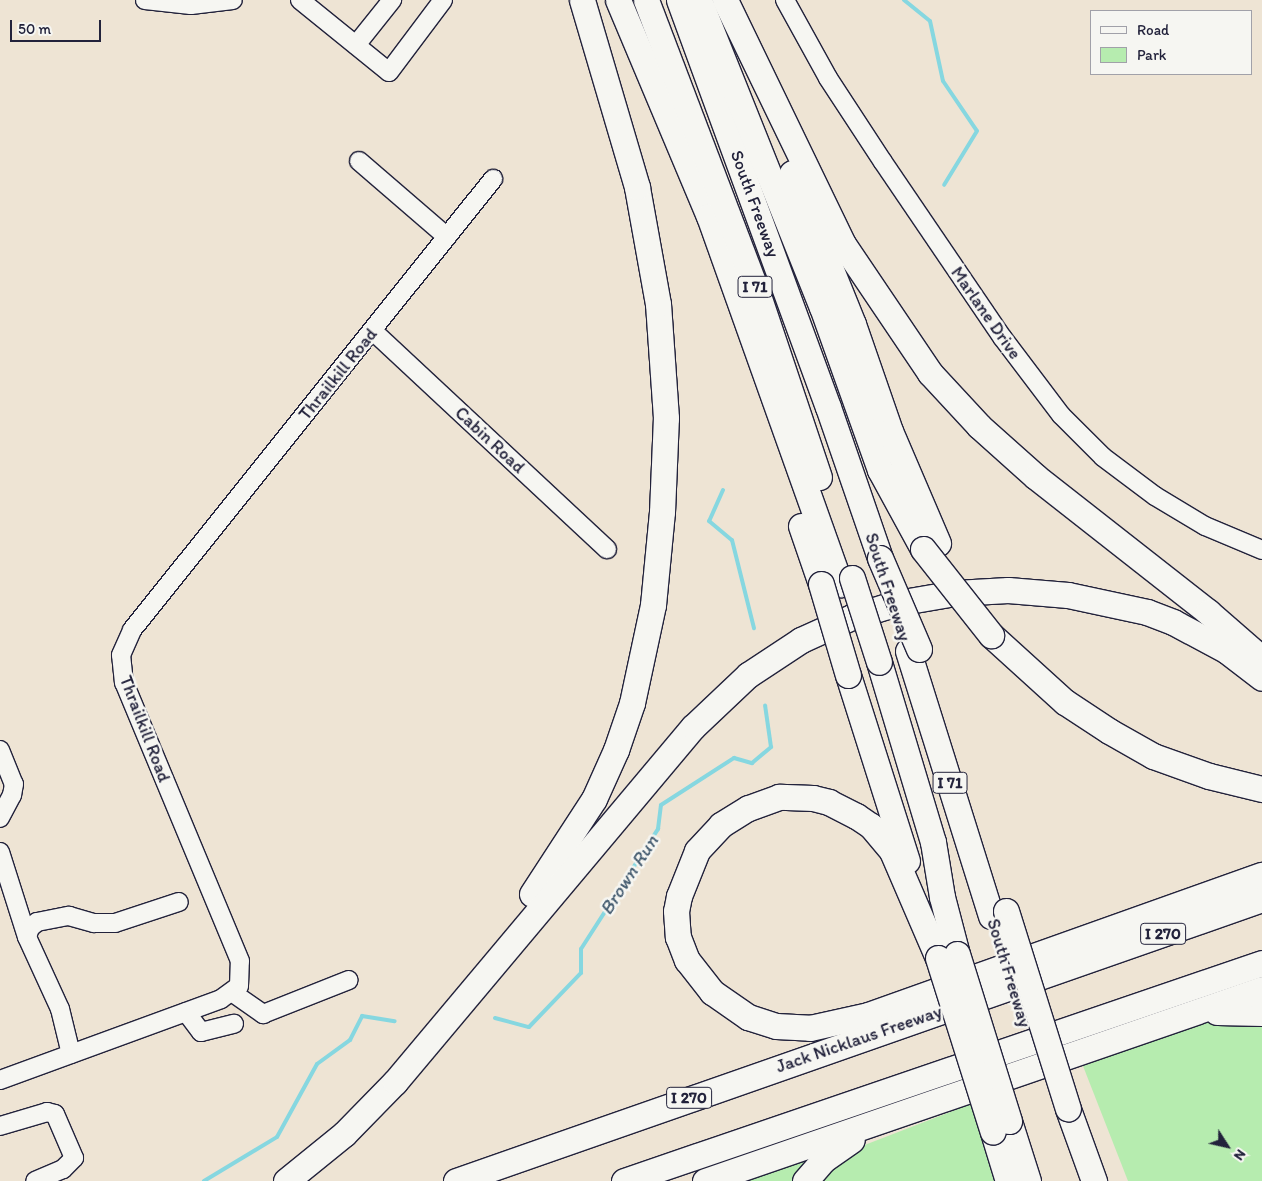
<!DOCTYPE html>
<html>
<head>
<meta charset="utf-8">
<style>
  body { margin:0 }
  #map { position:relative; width:1262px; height:1181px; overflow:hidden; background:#eee4d4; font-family:Itim,sans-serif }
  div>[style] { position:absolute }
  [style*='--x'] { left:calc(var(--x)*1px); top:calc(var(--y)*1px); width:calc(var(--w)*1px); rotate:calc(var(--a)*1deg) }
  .green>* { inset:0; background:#b6ecaf }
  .stream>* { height:4px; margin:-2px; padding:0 2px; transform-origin:2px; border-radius:2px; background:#86d7e0 }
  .roads { filter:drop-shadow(1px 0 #22223b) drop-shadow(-1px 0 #22223b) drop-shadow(0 1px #22223b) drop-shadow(0 -1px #22223b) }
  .minor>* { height:18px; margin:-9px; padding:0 9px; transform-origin:9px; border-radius:9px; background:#f6f6f2 }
  .highway>* { height:25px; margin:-12.5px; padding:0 12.5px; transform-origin:12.5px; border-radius:12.5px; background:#f6f6f2 }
  .bridges { filter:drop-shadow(1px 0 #22223b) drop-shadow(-1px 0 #22223b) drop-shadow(0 1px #22223b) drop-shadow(0 -1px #22223b) }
  .highway-bridge>* { height:25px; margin:-12.5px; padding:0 12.5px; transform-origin:12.5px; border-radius:12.5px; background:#f6f6f2 }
  span { translate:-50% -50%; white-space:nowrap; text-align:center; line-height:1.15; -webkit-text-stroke:5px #f6f6f2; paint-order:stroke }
  .shield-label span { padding:1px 4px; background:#f6f6f2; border:1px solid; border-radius:4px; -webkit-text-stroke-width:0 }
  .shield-label { font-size:16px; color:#22223b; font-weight:700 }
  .street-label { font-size:18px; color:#22223b }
  .water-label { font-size:19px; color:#40586d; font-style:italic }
  .legend { position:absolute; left:1090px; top:10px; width:162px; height:65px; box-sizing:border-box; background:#f6f6f2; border:1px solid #a1a1a9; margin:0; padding:6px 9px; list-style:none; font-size:15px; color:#22223b }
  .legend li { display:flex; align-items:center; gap:10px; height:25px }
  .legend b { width:25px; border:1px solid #a1a1a9 }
  .north { position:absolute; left:1202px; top:1121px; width:50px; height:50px; -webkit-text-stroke:4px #f6f6f2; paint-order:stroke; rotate:125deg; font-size:14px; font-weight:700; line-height:20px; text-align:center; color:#22223b }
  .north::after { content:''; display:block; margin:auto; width:18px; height:22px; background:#22223b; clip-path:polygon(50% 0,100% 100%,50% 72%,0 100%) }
  .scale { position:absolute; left:10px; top:20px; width:91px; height:22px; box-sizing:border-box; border:2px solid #22223b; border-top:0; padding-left:6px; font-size:15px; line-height:18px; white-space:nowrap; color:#22223b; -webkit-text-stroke:4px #f6f6f2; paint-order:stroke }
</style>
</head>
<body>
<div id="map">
  <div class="green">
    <i style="clip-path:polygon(1224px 1019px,1262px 1020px,1262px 1181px,1128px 1181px,1083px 1066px,1193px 1026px)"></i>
    <i style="clip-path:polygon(971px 1104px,994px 1181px,813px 1181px,849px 1151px)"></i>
    <i style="clip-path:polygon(816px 1152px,794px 1181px,735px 1181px)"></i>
  </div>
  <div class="stream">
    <i style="--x:904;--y:0;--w:33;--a:39"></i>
    <i style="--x:930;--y:21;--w:61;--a:77.8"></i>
    <i style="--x:943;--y:81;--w:60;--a:55.8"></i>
    <i style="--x:977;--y:131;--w:63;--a:121.4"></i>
    <i style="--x:723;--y:490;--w:34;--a:114"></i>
    <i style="--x:709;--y:521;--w:30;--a:40"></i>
    <i style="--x:732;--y:540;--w:91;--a:76"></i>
    <i style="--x:495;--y:1018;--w:35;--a:15"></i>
    <i style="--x:529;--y:1027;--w:75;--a:-46.1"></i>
    <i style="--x:581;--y:973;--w:24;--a:-90"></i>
    <i style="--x:581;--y:949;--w:143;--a:-57.3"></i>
    <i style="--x:658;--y:829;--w:24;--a:-83"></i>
    <i style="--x:661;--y:805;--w:87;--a:-32.8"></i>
    <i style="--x:734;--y:758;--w:19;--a:16"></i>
    <i style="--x:752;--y:763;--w:25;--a:-40"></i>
    <i style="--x:771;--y:747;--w:42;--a:-98.1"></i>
    <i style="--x:204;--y:1181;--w:85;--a:-31.1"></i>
    <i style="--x:277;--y:1137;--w:83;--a:-61.3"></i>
    <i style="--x:317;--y:1064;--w:41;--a:-36"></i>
    <i style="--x:350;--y:1040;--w:27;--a:-63"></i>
    <i style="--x:362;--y:1016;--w:33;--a:9"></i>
  </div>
  <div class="roads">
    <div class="minor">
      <i style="--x:145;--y:0;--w:46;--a:6.2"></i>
      <i style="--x:191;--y:5;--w:42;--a:-6.8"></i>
      <i style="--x:300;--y:0;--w:114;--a:39"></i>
      <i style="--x:389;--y:72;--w:90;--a:-53.1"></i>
      <i style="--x:785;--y:0;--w:89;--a:61.1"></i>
      <i style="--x:828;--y:78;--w:100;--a:56.8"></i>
      <i style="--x:883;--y:162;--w:212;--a:55.8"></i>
      <i style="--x:1002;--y:337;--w:98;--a:52.9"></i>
      <i style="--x:1061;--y:415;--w:59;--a:45"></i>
      <i style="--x:1103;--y:457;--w:65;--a:36.9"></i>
      <i style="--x:1155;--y:496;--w:58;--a:31"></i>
      <i style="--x:1205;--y:526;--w:62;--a:22.8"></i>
      <i style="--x:356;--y:45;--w:58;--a:-51.3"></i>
      <i style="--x:359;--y:161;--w:116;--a:40.8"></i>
      <i style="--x:373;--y:331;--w:320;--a:43"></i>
      <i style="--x:0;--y:750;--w:37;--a:68"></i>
      <i style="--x:14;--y:784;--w:11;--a:100"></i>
      <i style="--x:12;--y:795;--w:26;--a:118"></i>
      <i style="--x:0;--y:852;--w:89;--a:72.4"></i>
      <i style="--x:233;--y:993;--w:37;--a:35"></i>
      <i style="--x:263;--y:1014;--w:92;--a:-21.6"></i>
      <i style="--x:186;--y:1012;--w:25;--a:53"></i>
      <i style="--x:201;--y:1032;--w:34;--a:-14"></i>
      <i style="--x:71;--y:1054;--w:46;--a:-103.7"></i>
      <i style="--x:60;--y:1009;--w:79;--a:-114.6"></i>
      <i style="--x:27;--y:937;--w:9;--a:-72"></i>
      <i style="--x:30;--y:928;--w:9;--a:-41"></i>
      <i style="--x:37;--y:922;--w:33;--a:-11"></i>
      <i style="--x:69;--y:916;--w:26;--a:16"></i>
      <i style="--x:94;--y:923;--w:21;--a:0"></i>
      <i style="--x:115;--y:923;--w:67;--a:-18.2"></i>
      <i style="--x:0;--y:1080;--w:235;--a:-20.1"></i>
      <i style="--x:221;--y:999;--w:22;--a:-36"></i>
      <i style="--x:239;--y:986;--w:25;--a:-88"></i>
      <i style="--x:240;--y:961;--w:301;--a:-112.6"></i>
      <i style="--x:124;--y:683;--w:28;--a:-96"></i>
      <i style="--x:121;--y:655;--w:27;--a:-66"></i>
      <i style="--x:132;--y:630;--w:578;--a:-51.32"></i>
      <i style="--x:0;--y:1126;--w:49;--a:-16.6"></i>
      <i style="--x:47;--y:1112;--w:8;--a:14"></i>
      <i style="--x:55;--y:1114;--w:48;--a:66.6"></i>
      <i style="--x:74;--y:1158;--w:16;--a:135"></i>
      <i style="--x:63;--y:1169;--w:30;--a:157"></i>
    </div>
    <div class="highway">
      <i style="--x:618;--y:0;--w:234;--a:67.2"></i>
      <i style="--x:709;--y:216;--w:391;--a:70.4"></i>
      <i style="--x:646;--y:0;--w:316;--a:69.2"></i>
      <i style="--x:758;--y:295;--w:192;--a:71.5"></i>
      <i style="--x:679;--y:0;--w:433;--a:69.9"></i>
      <i style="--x:828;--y:407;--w:160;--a:71"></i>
      <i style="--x:699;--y:0;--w:331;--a:68.2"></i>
      <i style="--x:822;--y:307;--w:173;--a:70.4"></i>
      <i style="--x:880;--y:470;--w:90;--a:61.4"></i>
      <i style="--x:725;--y:0;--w:271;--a:64.2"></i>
      <i style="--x:843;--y:244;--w:156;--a:56"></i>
      <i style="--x:930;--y:373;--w:72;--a:47.2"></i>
      <i style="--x:979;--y:426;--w:76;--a:41.8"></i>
      <i style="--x:1036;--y:477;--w:219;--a:38.1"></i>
      <i style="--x:1208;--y:612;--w:72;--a:41"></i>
      <i style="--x:792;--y:173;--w:163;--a:68"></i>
      <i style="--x:853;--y:324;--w:113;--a:70.9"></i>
      <i style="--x:890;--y:431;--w:122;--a:66.8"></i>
      <i style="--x:801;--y:526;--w:61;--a:71"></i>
      <i style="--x:991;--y:635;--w:100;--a:42.2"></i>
      <i style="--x:1065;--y:702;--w:53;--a:33.4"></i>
      <i style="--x:1109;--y:731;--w:51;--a:29.6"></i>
      <i style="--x:1153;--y:756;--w:59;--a:19.7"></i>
      <i style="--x:1209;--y:776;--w:55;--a:13.8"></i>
      <i style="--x:908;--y:651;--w:278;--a:72.6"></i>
      <i style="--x:879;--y:662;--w:188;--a:73.3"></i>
      <i style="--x:933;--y:842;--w:56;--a:80.7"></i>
      <i style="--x:942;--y:897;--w:59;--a:75.3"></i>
      <i style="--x:848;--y:675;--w:195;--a:72.4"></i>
      <i style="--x:532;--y:894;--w:113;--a:-56.9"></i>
      <i style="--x:594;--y:799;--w:54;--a:-65.8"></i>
      <i style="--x:616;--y:750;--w:50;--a:-71.2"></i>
      <i style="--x:632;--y:703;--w:100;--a:-77.9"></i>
      <i style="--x:653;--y:605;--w:93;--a:-84.5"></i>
      <i style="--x:662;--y:512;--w:94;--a:-87.6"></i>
      <i style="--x:666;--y:418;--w:114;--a:-94"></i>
      <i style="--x:658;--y:304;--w:119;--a:-100.2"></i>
      <i style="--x:637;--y:187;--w:195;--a:-106.4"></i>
      <i style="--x:938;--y:958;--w:116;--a:-113.3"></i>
      <i style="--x:892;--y:851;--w:33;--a:-130"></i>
      <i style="--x:871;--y:826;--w:18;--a:-146"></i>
      <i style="--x:856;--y:816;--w:30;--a:-153"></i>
      <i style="--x:829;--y:802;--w:16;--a:-166"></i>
      <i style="--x:813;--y:798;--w:34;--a:-178"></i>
      <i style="--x:779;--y:797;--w:33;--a:160"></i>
      <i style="--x:748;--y:808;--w:32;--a:148"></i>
      <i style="--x:721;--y:825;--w:35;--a:133"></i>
      <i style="--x:697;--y:851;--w:48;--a:111.8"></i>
      <i style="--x:679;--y:896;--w:15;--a:101"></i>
      <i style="--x:676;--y:911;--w:26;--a:86"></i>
      <i style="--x:678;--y:937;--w:25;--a:69"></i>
      <i style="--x:687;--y:960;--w:41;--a:52"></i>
      <i style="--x:712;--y:992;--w:44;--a:34.8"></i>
      <i style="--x:748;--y:1017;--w:29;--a:18"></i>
      <i style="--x:776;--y:1026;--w:34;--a:3"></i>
      <i style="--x:810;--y:1028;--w:59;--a:-12.6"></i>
      <i style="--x:868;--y:1015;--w:418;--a:-19.6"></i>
      <i style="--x:1217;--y:1012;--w:45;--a:1.3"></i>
      <i style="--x:1068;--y:1109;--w:77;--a:70.1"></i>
      <i style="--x:1009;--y:1121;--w:63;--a:72.4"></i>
      <i style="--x:993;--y:1132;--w:51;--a:73"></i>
      <i style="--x:286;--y:1181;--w:75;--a:-39"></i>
      <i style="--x:344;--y:1134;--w:73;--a:-45.6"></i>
      <i style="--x:395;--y:1082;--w:463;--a:-50"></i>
      <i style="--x:693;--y:727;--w:76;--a:-43.4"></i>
      <i style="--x:748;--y:675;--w:64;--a:-33.4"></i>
      <i style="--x:801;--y:640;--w:56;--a:-24.3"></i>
      <i style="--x:852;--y:617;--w:47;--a:-17.3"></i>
      <i style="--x:897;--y:603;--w:59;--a:-9.8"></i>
      <i style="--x:955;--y:593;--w:53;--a:-3.2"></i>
      <i style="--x:1008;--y:590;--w:60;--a:4.8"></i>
      <i style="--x:1068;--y:595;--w:81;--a:12.1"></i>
      <i style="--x:1147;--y:612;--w:28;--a:21"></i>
      <i style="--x:1173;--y:622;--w:61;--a:28.2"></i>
      <i style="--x:1227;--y:651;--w:44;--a:37.6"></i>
      <i style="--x:456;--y:1181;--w:854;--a:-19.28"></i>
      <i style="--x:624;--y:1181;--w:674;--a:-18.86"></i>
      <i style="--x:705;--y:1181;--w:589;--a:-19.02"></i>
      <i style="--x:805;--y:1181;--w:28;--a:-49"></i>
      <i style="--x:823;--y:1160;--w:35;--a:-35"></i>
    </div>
  </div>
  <div class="bridges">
    <div class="highway-bridge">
      <i style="--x:923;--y:549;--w:110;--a:51.7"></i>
      <i style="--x:880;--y:558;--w:99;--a:66.8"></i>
      <i style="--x:852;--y:578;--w:88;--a:72.2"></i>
      <i style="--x:821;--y:584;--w:95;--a:73.5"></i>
      <i style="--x:1006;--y:911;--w:207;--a:72.6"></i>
      <i style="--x:957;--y:954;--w:175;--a:72.7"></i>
      <i style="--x:938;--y:958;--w:182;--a:72.5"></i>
    </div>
  </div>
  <div class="shield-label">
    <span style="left:755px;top:287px">I 71</span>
    <span style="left:950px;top:783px">I 71</span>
    <span style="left:1163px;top:934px">I 270</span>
    <span style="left:689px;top:1098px">I 270</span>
  </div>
  <div class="street-label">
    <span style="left:755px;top:204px;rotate:70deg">South Freeway</span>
    <span style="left:986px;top:313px;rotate:55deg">Marlane Drive</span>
    <span style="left:338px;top:374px;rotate:-51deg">Thrailkill Road</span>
    <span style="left:490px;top:440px;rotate:43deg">Cabin Road</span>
    <span style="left:888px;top:587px;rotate:72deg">South Freeway</span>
    <span style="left:145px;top:729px;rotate:69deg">Thrailkill Road</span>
    <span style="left:1009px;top:973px;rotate:73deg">South Freeway</span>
    <span style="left:859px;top:1039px;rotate:-19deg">Jack Nicklaus Freeway</span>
  </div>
  <div class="water-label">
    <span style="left:629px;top:875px;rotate:-57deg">Brown Run</span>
  </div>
  <ul class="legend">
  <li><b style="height:6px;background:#f6f6f2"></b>Road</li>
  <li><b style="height:14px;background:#b6ecaf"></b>Park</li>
  </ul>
  <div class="north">N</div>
  <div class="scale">50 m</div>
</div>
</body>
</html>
